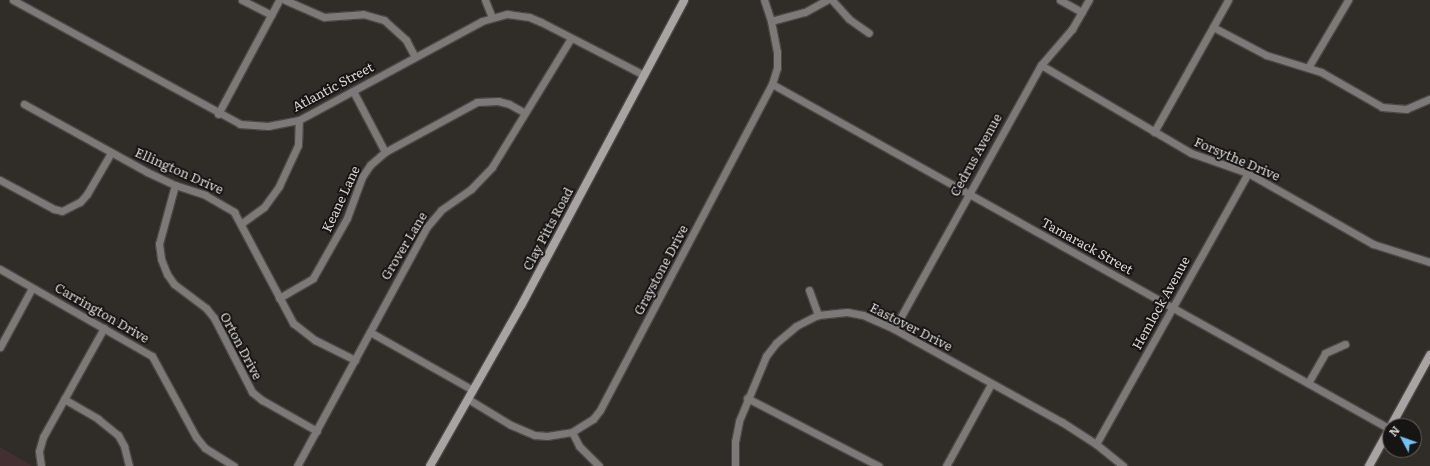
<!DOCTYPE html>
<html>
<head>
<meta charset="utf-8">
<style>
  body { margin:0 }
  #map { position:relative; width:1430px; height:466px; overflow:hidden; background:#302d28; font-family:Literata,serif }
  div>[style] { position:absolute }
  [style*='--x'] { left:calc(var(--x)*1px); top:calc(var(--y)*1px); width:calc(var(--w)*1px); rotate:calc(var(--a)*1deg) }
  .commercial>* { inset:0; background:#432f31 }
  .roads { filter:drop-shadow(1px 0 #4b4843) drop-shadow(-1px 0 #4b4843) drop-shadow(0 1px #4b4843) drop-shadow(0 -1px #4b4843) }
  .street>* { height:7px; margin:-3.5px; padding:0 3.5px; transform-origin:3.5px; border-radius:3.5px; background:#7c7979 }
  .secondary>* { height:8px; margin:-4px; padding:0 4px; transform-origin:4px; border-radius:4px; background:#a9a3a4 }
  span { translate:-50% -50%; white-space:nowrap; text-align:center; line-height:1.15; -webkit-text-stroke:4px #171513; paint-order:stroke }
  .street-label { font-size:13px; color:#d8d6d3 }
  .north { position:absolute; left:1382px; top:418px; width:40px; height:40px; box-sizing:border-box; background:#171513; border:1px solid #646260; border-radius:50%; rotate:311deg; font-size:11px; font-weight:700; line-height:16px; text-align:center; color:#d8d6d3 }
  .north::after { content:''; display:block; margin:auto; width:14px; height:18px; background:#73c1f6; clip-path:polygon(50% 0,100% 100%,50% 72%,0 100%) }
</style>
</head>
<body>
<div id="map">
  <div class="commercial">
    <i style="clip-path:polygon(0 446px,0 447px,32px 466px,0 466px)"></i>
  </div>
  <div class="roads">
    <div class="street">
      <i style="--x:13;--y:0;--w:259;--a:28.6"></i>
      <i style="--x:240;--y:124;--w:28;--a:4"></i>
      <i style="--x:268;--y:126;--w:32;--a:-11"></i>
      <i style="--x:299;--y:120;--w:208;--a:-28.4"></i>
      <i style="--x:482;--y:21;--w:26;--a:-16"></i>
      <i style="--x:507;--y:14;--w:22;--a:8"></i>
      <i style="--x:529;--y:17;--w:13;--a:23"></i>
      <i style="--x:541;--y:22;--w:116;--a:27.2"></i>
      <i style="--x:242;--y:0;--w:33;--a:27"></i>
      <i style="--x:285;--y:0;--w:43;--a:23.6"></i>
      <i style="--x:324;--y:17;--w:39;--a:-4"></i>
      <i style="--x:363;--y:14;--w:22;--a:16"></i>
      <i style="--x:384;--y:20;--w:30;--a:42"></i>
      <i style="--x:406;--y:40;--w:19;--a:62"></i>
      <i style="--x:485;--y:0;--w:18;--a:68"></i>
      <i style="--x:832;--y:0;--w:25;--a:48"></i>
      <i style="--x:849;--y:19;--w:24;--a:35"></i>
      <i style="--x:1060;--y:0;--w:25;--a:29"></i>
      <i style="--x:771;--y:21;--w:35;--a:-15"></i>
      <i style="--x:805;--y:12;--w:25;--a:-29"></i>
      <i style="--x:1213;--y:27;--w:60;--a:27.8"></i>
      <i style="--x:1266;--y:55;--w:58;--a:17.2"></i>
      <i style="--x:1321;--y:72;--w:70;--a:29.8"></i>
      <i style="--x:1382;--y:107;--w:24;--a:5"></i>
      <i style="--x:1406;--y:109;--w:26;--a:-23"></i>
      <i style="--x:1041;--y:65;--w:174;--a:30.4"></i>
      <i style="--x:1191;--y:153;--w:60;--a:19.3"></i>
      <i style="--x:1248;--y:173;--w:144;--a:29.6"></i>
      <i style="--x:1373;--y:244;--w:60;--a:17.5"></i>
      <i style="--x:1309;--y:66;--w:77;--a:-59.4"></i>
      <i style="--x:772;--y:84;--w:708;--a:29.17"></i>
      <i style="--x:353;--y:91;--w:69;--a:62.3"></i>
      <i style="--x:24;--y:104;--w:141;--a:28.9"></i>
      <i style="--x:147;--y:172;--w:31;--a:25"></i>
      <i style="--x:175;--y:185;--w:32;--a:18"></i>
      <i style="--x:205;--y:195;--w:34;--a:30"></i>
      <i style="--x:234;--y:212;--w:126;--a:62"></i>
      <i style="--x:293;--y:323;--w:28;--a:38"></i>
      <i style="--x:315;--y:340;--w:45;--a:26.6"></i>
      <i style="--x:218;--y:114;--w:129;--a:-61.8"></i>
      <i style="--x:1154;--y:132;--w:151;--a:-60.7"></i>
      <i style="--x:0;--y:180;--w:61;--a:28.2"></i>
      <i style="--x:54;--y:209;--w:8;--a:14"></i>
      <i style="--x:62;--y:211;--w:20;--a:-27"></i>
      <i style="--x:80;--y:202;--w:11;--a:-49"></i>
      <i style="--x:87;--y:194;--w:48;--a:-59.7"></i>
      <i style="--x:175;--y:185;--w:61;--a:105.2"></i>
      <i style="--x:159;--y:244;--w:15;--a:82"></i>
      <i style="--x:161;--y:259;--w:16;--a:68"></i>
      <i style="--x:167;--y:274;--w:12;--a:55"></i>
      <i style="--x:174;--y:284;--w:40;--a:37"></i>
      <i style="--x:206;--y:308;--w:13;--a:51"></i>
      <i style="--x:214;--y:318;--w:83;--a:62.8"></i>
      <i style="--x:252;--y:392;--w:13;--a:39"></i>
      <i style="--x:262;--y:400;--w:63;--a:29.4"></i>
      <i style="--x:242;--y:223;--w:27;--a:-36"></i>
      <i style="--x:264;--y:207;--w:26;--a:-54"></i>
      <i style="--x:279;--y:186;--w:45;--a:-65.1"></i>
      <i style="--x:298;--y:145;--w:25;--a:-88"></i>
      <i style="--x:0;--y:269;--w:175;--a:29.8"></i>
      <i style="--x:152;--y:356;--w:92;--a:61.5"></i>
      <i style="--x:196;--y:437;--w:14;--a:51"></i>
      <i style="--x:205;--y:448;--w:34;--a:32"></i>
      <i style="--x:809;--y:290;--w:27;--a:70"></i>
      <i style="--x:279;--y:298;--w:39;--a:-30"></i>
      <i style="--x:313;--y:278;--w:69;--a:-60.5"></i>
      <i style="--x:347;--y:218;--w:44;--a:-69.9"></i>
      <i style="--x:362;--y:177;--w:14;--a:-56"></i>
      <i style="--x:370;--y:165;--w:20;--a:-41"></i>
      <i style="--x:385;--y:152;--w:105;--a:-28.5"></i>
      <i style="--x:477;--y:102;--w:21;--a:-3"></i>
      <i style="--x:498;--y:101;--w:11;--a:15"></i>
      <i style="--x:509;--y:104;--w:18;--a:29"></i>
      <i style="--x:894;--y:329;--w:302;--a:-60.9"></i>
      <i style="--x:1041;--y:65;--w:48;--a:-49.3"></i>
      <i style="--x:1072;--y:29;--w:34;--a:-60"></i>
      <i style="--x:370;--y:332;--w:118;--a:29.4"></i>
      <i style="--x:0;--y:347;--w:67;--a:-61.5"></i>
      <i style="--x:1308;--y:383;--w:34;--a:-60"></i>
      <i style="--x:1325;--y:353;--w:22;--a:-24"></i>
      <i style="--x:747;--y:398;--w:148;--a:27.3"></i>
      <i style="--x:64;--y:399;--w:39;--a:30"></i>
      <i style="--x:98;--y:419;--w:26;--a:39"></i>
      <i style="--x:118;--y:435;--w:13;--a:61"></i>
      <i style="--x:124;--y:446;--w:21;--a:76"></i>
      <i style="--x:468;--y:399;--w:50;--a:31.2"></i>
      <i style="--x:511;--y:425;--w:26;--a:23"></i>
      <i style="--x:535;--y:435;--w:12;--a:5"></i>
      <i style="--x:547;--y:436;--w:25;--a:-9"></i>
      <i style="--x:572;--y:432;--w:25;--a:-32"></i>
      <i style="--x:593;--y:419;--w:11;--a:-52"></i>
      <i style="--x:600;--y:410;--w:369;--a:-62.2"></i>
      <i style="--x:772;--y:84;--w:17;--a:-73"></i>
      <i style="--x:777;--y:68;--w:16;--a:-90"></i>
      <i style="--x:777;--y:52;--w:32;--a:-101"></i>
      <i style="--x:771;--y:21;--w:22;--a:-108"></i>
      <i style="--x:572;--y:432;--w:16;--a:63"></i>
      <i style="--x:579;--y:446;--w:28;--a:45"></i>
      <i style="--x:1096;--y:444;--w:311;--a:-60.7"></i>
      <i style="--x:41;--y:466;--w:15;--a:-98"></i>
      <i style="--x:39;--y:451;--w:15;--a:-74"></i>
      <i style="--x:43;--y:437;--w:125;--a:-60.8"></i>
      <i style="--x:297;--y:466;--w:271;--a:-61.5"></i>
      <i style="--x:426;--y:228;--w:23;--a:-50"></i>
      <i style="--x:441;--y:210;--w:37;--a:-35"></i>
      <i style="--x:471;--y:189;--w:30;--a:-46"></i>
      <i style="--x:492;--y:167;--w:151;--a:-58.5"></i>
      <i style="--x:735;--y:466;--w:24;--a:-90"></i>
      <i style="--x:735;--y:442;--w:21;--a:-79"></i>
      <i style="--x:739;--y:421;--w:70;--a:-67.4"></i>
      <i style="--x:766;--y:356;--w:16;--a:-52"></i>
      <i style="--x:776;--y:343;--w:26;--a:-40"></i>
      <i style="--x:796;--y:326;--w:25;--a:-27"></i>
      <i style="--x:818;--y:315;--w:29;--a:-6"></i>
      <i style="--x:847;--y:312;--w:16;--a:11"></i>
      <i style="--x:863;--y:315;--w:34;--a:24"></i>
      <i style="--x:894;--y:329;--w:192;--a:29"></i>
      <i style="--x:1062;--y:422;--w:40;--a:32.9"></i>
      <i style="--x:1096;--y:444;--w:35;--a:39"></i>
      <i style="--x:946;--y:466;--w:94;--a:-61.2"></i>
    </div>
    <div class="secondary">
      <i style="--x:1391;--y:426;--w:81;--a:-61.2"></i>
      <i style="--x:430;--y:466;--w:186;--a:-60.4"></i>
      <i style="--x:522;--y:304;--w:344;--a:-61.9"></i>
      <i style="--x:1369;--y:466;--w:43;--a:-61.1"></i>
    </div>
  </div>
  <div class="street-label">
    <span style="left:333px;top:87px;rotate:-28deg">Atlantic Street</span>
    <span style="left:976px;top:155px;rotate:-61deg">Cedrus Avenue</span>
    <span style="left:1237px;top:159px;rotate:23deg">Forsythe Drive</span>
    <span style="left:179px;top:171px;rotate:24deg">Ellington Drive</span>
    <span style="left:341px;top:199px;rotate:-65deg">Keane Lane</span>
    <span style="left:548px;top:229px;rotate:-62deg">Clay Pitts Road</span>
    <span style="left:404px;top:246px;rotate:-59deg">Grover Lane</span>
    <span style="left:1087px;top:246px;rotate:29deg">Tamarack Street</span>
    <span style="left:661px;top:270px;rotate:-62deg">Graystone Drive</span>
    <span style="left:1161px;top:303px;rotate:-61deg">Hemlock Avenue</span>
    <span style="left:102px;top:313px;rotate:30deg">Carrington Drive</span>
    <span style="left:911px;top:327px;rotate:27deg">Eastover Drive</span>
    <span style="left:241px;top:346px;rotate:62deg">Orton Drive</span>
  </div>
  <div class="north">N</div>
</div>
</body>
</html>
